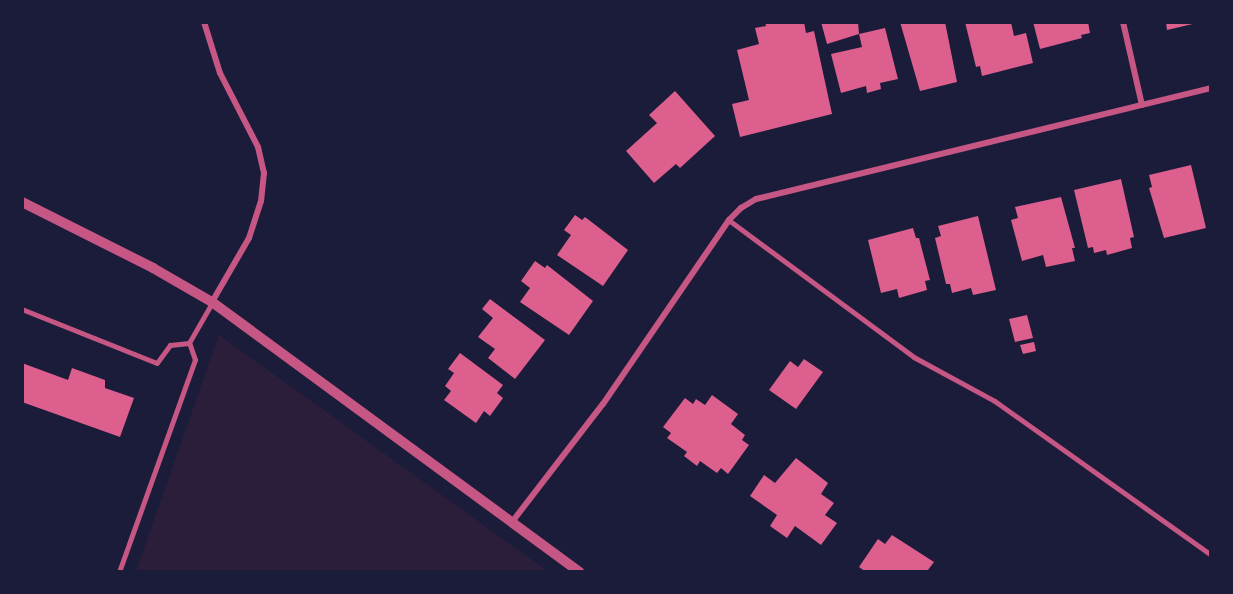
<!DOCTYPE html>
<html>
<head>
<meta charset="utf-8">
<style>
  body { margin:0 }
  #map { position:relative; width:1233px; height:594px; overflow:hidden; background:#1b1b3a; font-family:"Roboto Serif",serif }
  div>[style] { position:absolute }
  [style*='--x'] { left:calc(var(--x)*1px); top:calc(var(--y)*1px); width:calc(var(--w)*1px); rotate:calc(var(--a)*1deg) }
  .green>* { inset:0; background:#2a1e3b }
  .building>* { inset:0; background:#dd5f8e }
  .service>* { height:4.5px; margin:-2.25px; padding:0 2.25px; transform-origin:2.25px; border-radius:2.25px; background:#c65784 }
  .minor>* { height:6px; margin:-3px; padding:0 3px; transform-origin:3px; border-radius:3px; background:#c65784 }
  .tertiary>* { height:10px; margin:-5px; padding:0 5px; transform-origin:5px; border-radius:5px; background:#c65784 }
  span { translate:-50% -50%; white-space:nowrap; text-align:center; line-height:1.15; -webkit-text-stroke:4.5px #1b1b3a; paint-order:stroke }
  .frame { position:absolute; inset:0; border:24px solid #1b1b3a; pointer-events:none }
</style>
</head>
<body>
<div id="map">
  <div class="green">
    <i style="clip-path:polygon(219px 335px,545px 569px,549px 571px,136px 571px)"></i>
  </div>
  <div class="building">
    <i style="clip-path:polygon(765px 22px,804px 22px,806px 33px,814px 31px,832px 114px,740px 137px,732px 104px,749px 100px,737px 50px,759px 44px,755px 28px,766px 26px)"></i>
    <i style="clip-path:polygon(821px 22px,858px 22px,859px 34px,885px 28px,898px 79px,880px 83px,881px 89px,867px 93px,866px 86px,841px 93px,831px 54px,862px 47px,859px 34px,827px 44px)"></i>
    <i style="clip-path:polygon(900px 22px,945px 22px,957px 82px,920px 91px)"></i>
    <i style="clip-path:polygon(965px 22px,1011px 22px,1014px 36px,1026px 33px,1033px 63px,982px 76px,980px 66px,976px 67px)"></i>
    <i style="clip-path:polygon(1033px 22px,1088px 22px,1090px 33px,1081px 35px,1082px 38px,1040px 49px)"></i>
    <i style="clip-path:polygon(1166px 22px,1197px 22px,1197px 23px,1167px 30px)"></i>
    <i style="clip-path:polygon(675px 91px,715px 136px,680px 168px,676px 164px,654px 183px,626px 151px,657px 123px,649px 115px)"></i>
    <i style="clip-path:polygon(1191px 165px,1206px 228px,1164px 238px,1149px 188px,1152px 187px,1149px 175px)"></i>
    <i style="clip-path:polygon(1121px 179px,1134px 237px,1130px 238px,1132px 248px,1107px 255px,1106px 250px,1094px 253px,1093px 247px,1088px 248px,1074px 190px)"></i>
    <i style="clip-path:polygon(1061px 197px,1075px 248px,1072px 248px,1075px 261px,1046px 267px,1043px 255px,1022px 261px,1011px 220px,1018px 218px,1015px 207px)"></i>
    <i style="clip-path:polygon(575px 215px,582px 220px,585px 217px,628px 250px,603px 286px,557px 255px,571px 235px,564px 230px)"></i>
    <i style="clip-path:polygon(978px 216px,996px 290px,973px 295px,971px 288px,952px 293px,950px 284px,946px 284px,935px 238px,941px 236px,938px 226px)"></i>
    <i style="clip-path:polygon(913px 228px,916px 238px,919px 238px,930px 280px,925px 281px,927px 290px,899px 298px,897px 289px,881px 293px,868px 240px)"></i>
    <i style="clip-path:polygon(535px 261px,545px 268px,547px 265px,593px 301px,569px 335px,520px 302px,530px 288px,521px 281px)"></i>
    <i style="clip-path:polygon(490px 299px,545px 340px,515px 379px,488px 358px,495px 349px,478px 337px,493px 318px,482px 309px)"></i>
    <i style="clip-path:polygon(1027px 315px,1033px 338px,1015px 342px,1009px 319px)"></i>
    <i style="clip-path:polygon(1034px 342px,1036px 351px,1023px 354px,1020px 345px)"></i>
    <i style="clip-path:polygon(460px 353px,503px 385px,497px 393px,503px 398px,490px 416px,484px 411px,476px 423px,444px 400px,451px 391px,445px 386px,454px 373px,448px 369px)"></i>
    <i style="clip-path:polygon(804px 359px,823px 372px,796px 409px,769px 390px,790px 361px,798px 367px)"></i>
    <i style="clip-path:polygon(22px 363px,68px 380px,72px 368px,105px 380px,105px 388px,134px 398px,120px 437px,22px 402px)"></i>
    <i style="clip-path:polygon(712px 395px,738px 414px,731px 424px,745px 435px,742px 440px,749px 445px,728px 474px,721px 468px,717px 473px,700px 461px,697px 466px,684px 456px,687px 452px,667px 438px,671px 433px,663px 427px,685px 398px,693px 404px,696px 399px,705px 405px)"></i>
    <i style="clip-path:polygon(796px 458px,828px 483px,821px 494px,834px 503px,825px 515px,837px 523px,821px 545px,795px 526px,787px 538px,770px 526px,777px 515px,750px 496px,764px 475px,775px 483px)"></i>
    <i style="clip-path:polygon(892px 535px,934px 562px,928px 570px,931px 572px,866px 572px,859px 567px,878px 539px,885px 544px)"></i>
  </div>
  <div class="service">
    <i style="--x:729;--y:220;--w:230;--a:36.5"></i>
    <i style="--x:914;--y:357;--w:92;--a:28.5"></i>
    <i style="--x:995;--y:401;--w:264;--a:35.4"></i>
    <i style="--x:22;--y:309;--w:145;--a:21.8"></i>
    <i style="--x:157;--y:363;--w:22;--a:-54"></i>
    <i style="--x:170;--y:345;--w:19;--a:-6"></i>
    <i style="--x:119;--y:572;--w:225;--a:-70.3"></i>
    <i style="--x:195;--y:360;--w:18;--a:-109"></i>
    <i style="--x:189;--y:343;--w:46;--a:-60.1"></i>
  </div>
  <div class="minor">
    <i style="--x:204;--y:22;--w:53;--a:72.6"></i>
    <i style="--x:220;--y:73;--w:83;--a:62.8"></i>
    <i style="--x:258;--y:147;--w:27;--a:77"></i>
    <i style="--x:264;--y:173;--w:28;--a:96"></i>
    <i style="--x:261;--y:201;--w:39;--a:108"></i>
    <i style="--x:249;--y:238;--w:74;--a:120"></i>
    <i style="--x:1123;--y:22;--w:85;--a:77.1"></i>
    <i style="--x:512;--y:522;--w:149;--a:-52.4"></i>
    <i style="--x:603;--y:404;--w:223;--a:-55.6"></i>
    <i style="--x:729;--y:220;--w:17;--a:-45"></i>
    <i style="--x:741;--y:208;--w:17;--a:-31"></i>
    <i style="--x:756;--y:199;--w:467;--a:-13.7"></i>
  </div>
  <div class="tertiary">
    <i style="--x:22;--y:202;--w:147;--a:26.7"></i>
    <i style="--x:153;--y:268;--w:68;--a:30"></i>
    <i style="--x:212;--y:302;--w:456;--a:36.3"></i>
  </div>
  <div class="frame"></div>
</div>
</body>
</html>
